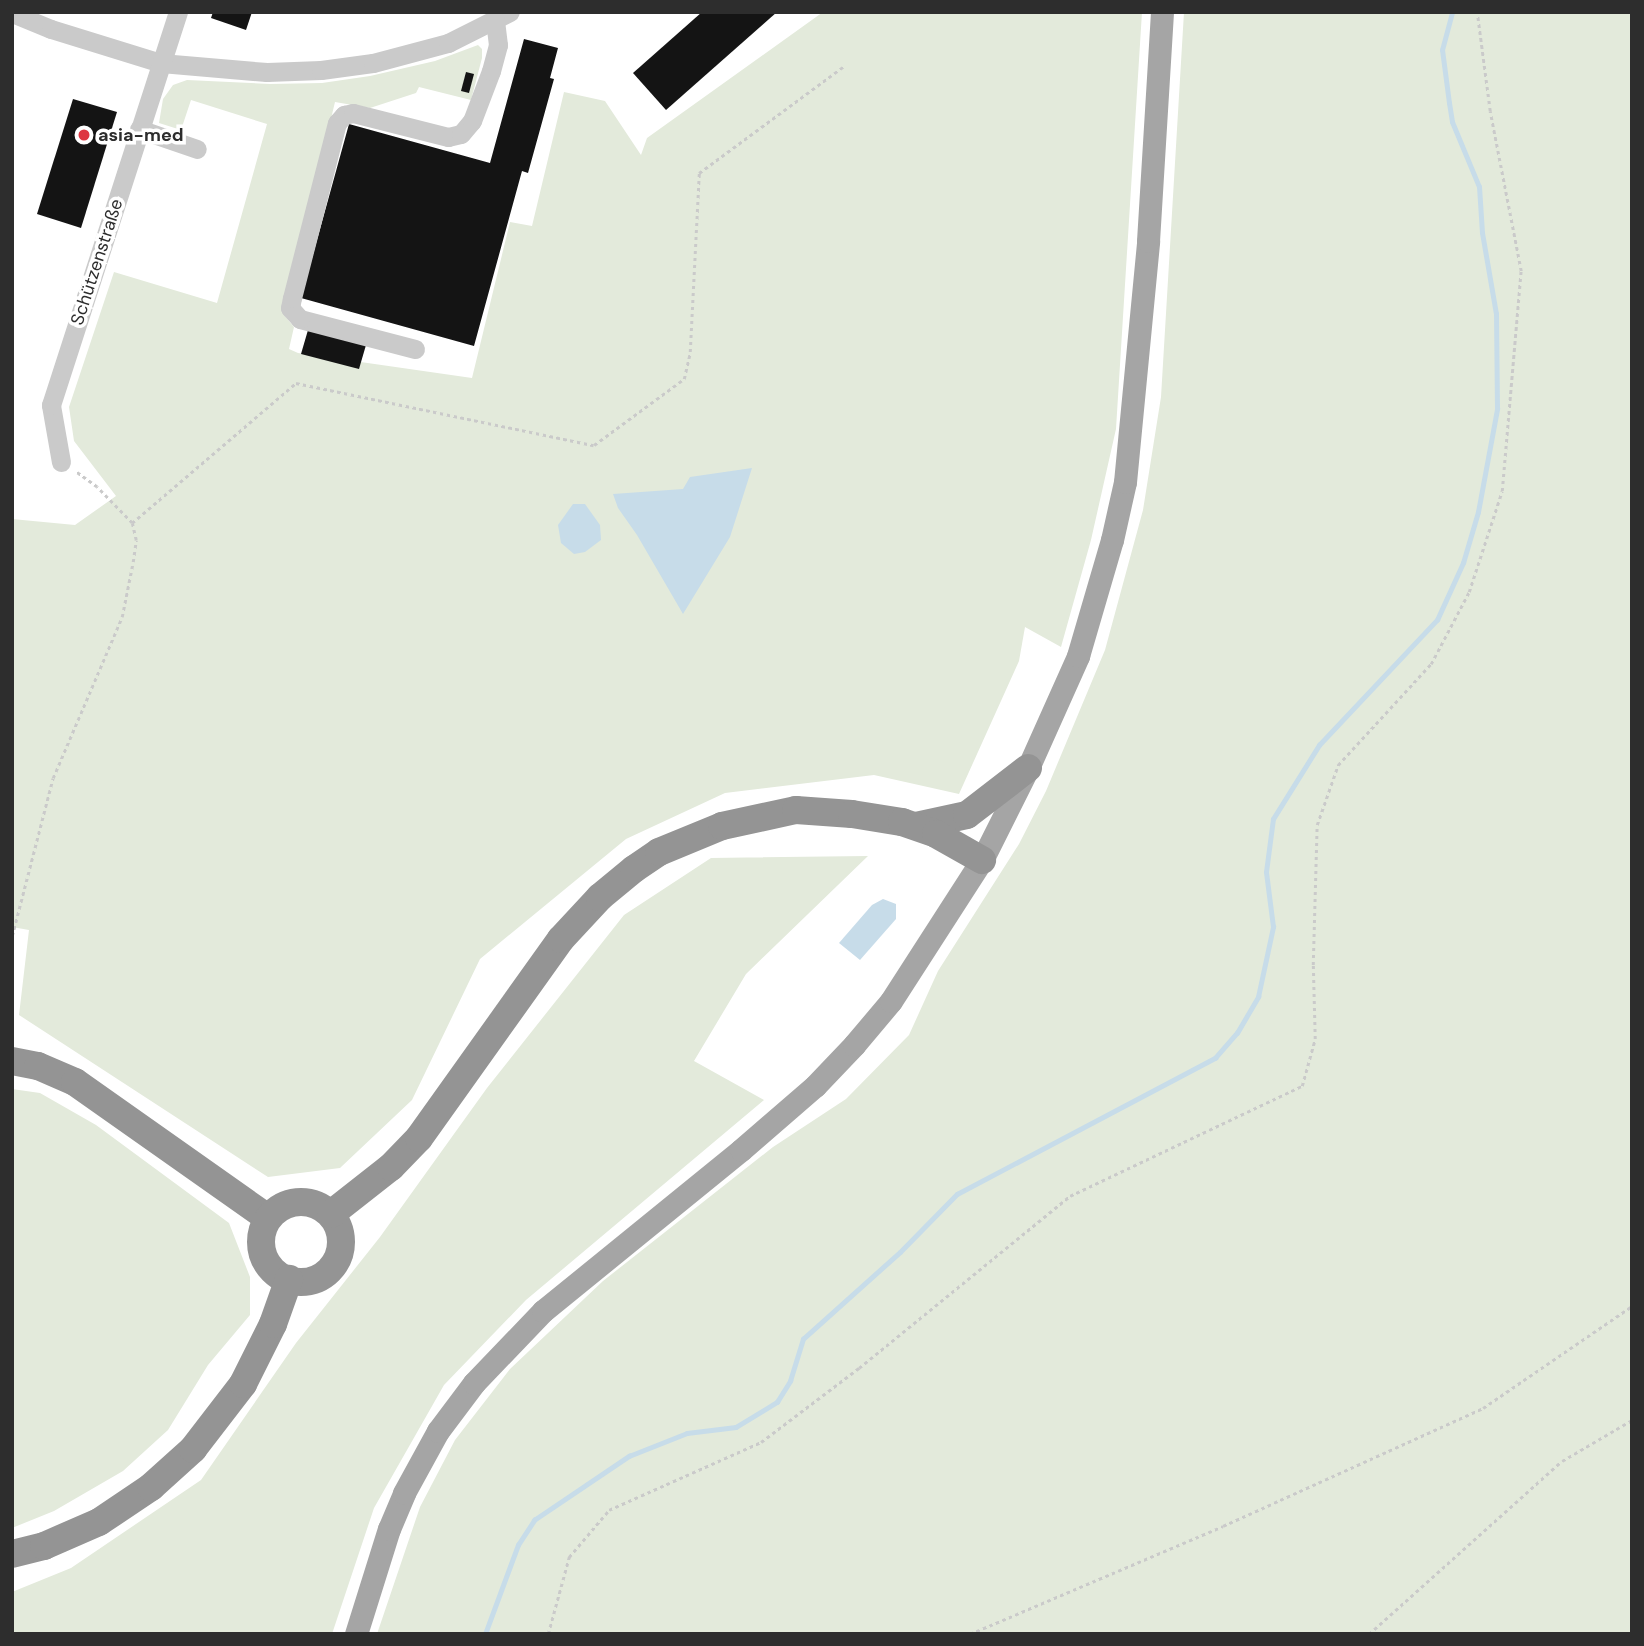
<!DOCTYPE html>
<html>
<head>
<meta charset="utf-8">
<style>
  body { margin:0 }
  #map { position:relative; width:1644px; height:1646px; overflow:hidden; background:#fff; font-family:"DM Sans",sans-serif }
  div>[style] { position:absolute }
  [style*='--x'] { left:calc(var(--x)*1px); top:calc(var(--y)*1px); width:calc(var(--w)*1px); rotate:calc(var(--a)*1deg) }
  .green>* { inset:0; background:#e3eadb }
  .water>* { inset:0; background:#c7dce9 }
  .stream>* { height:4.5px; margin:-2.25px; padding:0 2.25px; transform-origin:2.25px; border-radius:2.25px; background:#c7dce9 }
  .building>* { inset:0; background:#141414 }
  .path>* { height:2.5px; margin-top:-1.25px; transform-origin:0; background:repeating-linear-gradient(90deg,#cacaca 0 3.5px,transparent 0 7px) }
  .minor>* { height:19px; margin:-9.5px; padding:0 9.5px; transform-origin:9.5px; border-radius:9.5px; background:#cacaca }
  .major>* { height:23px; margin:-11.5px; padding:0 11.5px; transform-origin:11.5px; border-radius:11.5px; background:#a5a5a5 }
  .highway>* { height:28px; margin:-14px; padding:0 14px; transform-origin:14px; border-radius:14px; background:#949494 }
  .highway>.ring { margin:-14px; padding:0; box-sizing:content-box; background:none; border:28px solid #949494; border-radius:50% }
  .dots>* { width:19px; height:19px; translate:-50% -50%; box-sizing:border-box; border:4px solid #fff; border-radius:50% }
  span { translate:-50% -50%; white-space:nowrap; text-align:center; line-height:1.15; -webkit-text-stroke:7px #fff; paint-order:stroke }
  .poi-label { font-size:18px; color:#2d2d2d; font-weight:700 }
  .left { translate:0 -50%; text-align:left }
  .street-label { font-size:18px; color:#2d2d2d }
  .frame { position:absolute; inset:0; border:14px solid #2d2d2d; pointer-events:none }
</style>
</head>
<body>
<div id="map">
  <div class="green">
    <i style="clip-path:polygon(823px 12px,1142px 12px,1116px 429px,1091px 540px,1061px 647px,1025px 627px,1019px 661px,959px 794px,874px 775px,725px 793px,626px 839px,480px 959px,412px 1100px,340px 1168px,268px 1177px,19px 1015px,29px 930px,12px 927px,12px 519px,75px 525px,116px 496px,74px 441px,69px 407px,114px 272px,217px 303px,267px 124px,191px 100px,181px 130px,159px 123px,163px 99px,173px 85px,187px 80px,270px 84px,322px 83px,370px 76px,435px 61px,478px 45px,482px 49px,482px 58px,471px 100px,419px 87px,416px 93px,370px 108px,335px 102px,284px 315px,294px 327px,289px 349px,298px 353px,472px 378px,510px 222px,532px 226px,564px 92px,605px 101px,641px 155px,647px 138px)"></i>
    <i style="clip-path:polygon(1184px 12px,1632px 12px,1632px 1634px,377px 1634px,420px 1507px,455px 1440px,510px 1369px,603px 1281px,773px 1147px,846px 1099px,909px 1035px,938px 971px,1019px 844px,1046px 791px,1105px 650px,1143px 510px,1161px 397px)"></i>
    <i style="clip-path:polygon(868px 856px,746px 974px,694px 1061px,764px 1100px,526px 1300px,444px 1385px,374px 1508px,332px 1634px,12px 1634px,12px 1592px,71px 1568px,201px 1480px,296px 1343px,380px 1237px,487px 1088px,624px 915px,711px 858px)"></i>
    <i style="clip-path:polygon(12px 1089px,40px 1093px,96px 1125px,229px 1223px,250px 1277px,250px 1315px,208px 1365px,168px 1430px,123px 1471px,54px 1511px,12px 1528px)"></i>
  </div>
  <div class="water">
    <i style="clip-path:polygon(752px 468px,730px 537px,683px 614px,637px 535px,618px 508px,613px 494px,683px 489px,690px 477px)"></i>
    <i style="clip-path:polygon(573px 504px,585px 504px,600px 525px,601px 540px,585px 552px,574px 554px,561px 543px,558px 525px)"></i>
    <i style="clip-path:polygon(883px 899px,896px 904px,896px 919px,860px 960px,839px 943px,872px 905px)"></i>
  </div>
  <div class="stream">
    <i style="--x:485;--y:1634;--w:95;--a:-69.7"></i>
    <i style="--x:518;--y:1545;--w:30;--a:-57"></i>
    <i style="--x:534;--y:1520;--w:115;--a:-34"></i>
    <i style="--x:629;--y:1456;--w:62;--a:-21.6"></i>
    <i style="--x:687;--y:1433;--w:49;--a:-7"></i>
    <i style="--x:736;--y:1427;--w:48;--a:-31.4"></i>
    <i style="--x:777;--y:1402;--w:25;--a:-58"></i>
    <i style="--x:790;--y:1381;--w:44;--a:-72.8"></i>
    <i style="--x:803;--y:1339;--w:130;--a:-41.9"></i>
    <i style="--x:900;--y:1252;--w:81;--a:-45.5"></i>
    <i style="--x:957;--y:1194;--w:292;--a:-27.8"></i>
    <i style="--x:1215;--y:1058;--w:33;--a:-49"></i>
    <i style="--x:1237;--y:1033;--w:42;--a:-59.7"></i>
    <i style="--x:1258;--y:997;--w:72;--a:-77.9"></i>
    <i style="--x:1273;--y:927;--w:55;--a:-97.3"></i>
    <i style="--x:1266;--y:872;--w:53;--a:-82.5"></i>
    <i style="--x:1273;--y:819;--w:87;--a:-58.1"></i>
    <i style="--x:1319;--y:745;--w:172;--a:-46.7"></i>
    <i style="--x:1437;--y:620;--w:63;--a:-65.5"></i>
    <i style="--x:1463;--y:563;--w:53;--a:-73.6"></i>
    <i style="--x:1478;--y:512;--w:105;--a:-79.5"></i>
    <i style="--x:1497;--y:409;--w:95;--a:-90.6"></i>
    <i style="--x:1496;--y:314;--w:82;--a:-99.8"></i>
    <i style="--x:1482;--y:233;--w:46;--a:-93.7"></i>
    <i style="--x:1479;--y:187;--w:70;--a:-112.6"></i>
    <i style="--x:1452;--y:122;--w:19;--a:-99"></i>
    <i style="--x:1449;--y:103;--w:53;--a:-97.5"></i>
    <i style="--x:1442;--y:50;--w:39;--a:-75"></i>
  </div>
  <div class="building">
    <i style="clip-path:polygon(213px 12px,252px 12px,246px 30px,211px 18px)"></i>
    <i style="clip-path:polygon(702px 12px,777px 12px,666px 110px,633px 73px)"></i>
    <i style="clip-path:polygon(524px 39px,558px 48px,550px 78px,554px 79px,528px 173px,522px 171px,474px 346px,301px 298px,349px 124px,490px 163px)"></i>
    <i style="clip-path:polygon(466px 72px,474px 74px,469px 93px,461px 91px)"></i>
    <i style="clip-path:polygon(73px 99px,117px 112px,81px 228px,37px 214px)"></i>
    <i style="clip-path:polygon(308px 330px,366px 345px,359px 369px,301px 354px)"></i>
  </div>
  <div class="path">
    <i style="--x:132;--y:523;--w:216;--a:-40.5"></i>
    <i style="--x:296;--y:383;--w:304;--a:11.8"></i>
    <i style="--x:594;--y:445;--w:112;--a:-36.3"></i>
    <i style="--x:684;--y:379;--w:28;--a:-77"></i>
    <i style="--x:690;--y:352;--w:179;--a:-87.1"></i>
    <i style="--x:699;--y:173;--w:180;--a:-36.4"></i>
    <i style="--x:12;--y:936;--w:163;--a:-75.5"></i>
    <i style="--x:53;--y:778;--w:175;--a:-66.8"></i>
    <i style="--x:122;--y:617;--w:56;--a:-78.7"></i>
    <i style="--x:133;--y:562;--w:22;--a:-82"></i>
    <i style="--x:136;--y:540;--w:17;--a:-103"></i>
    <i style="--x:132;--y:523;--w:50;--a:-134.2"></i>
    <i style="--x:97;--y:487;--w:27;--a:-144"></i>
    <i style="--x:548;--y:1634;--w:80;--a:-74.7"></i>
    <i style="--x:569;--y:1557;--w:62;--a:-49.6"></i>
    <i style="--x:609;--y:1510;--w:167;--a:-24.1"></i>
    <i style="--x:761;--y:1442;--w:123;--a:-37.1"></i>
    <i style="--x:859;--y:1368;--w:272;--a:-39.2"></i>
    <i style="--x:1070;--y:1196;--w:257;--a:-25.4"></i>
    <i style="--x:1302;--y:1086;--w:49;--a:-74.5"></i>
    <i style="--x:1315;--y:1039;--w:74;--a:-91.5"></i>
    <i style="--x:1313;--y:965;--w:140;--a:-88.4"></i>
    <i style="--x:1317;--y:825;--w:64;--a:-70.7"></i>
    <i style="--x:1338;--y:765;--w:137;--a:-47.4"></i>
    <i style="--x:1431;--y:664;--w:81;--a:-62.2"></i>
    <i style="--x:1469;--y:592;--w:106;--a:-71.9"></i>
    <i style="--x:1502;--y:491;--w:221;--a:-85.1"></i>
    <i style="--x:1521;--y:271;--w:163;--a:-101"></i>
    <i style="--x:1490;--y:111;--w:100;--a:-97.5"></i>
    <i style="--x:970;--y:1634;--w:275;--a:-23.1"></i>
    <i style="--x:1223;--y:1526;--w:286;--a:-24.4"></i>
    <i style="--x:1483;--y:1408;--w:181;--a:-34.4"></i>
    <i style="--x:1369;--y:1634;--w:259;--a:-41.9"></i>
    <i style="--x:1562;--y:1461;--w:81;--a:-30.4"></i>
  </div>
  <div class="minor">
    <i style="--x:12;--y:13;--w:42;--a:22.3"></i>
    <i style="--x:51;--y:29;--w:115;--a:17.2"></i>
    <i style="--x:161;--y:63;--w:106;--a:4.9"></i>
    <i style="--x:267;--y:72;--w:54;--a:-2.1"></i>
    <i style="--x:321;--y:70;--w:52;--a:-7.7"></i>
    <i style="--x:373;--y:63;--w:78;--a:-14.9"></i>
    <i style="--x:448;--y:43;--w:69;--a:-26.6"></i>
    <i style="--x:139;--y:129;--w:61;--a:19"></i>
    <i style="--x:415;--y:349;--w:119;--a:-165.4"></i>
    <i style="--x:300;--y:319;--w:15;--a:-132"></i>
    <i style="--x:290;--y:308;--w:10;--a:-79"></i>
    <i style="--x:292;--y:298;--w:181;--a:-75.6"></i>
    <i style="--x:337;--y:123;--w:11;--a:-49"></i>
    <i style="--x:344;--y:115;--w:9;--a:-13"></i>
    <i style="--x:353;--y:113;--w:98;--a:14.2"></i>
    <i style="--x:448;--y:137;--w:13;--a:-13"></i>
    <i style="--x:461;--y:134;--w:17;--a:-50"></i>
    <i style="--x:472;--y:121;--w:53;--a:-69.2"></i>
    <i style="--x:491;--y:71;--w:27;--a:-75"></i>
    <i style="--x:498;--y:45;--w:25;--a:-97"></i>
    <i style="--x:61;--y:462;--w:58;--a:-100"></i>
    <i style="--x:51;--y:405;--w:413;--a:-72.1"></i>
  </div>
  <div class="major">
    <i style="--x:356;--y:1634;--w:110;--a:-72.6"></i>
    <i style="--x:389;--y:1529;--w:39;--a:-67"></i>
    <i style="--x:404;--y:1493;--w:71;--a:-61.3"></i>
    <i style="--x:438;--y:1431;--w:60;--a:-53.1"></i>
    <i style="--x:474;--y:1383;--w:100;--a:-46.2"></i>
    <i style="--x:543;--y:1311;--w:255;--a:-39.1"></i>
    <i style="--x:741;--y:1150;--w:98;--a:-40.9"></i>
    <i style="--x:815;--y:1086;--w:57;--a:-46.4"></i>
    <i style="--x:854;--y:1045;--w:57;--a:-49.9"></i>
    <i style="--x:891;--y:1001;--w:168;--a:-57.2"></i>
    <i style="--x:982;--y:860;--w:103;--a:-63.4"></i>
    <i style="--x:1028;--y:768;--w:123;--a:-65.9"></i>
    <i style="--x:1078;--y:656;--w:121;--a:-73.7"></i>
    <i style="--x:1112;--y:540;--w:59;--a:-77.4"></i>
    <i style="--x:1125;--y:482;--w:242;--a:-84.5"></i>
    <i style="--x:1148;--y:241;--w:229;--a:-86.5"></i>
  </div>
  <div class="highway">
    <i style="--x:916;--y:826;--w:52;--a:-12.2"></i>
    <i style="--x:967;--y:815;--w:77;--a:-37.6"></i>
    <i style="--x:12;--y:1061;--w:26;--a:11"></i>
    <i style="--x:38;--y:1066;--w:40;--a:23.4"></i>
    <i style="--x:75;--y:1082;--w:236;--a:35.2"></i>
    <i class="ring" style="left:261px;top:1202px;width:52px;height:52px"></i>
    <i style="--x:331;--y:1214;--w:76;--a:-38.1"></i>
    <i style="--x:391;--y:1167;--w:40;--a:-46"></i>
    <i style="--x:419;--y:1138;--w:244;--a:-54.5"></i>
    <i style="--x:561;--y:939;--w:57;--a:-47.1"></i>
    <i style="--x:600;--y:897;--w:44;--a:-39.5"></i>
    <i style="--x:634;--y:869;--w:30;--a:-34"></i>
    <i style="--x:659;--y:852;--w:68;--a:-22.4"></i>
    <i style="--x:722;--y:826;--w:76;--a:-12.2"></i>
    <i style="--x:796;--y:810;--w:56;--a:4.1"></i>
    <i style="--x:852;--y:814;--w:51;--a:9.1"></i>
    <i style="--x:902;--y:822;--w:36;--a:19"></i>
    <i style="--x:936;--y:834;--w:53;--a:29.5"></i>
    <i style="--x:12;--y:1554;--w:33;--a:-14"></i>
    <i style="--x:44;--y:1546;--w:60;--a:-23.6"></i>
    <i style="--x:99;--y:1522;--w:63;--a:-33.9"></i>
    <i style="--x:151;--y:1487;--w:57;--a:-42.1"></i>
    <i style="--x:193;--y:1449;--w:82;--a:-52.4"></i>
    <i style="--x:243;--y:1384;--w:67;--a:-63.4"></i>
    <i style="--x:273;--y:1324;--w:48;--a:-70.4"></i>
  </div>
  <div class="dots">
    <i style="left:84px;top:135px;background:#dd3641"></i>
  </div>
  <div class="poi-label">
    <span class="left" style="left:98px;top:135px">asia-med</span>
  </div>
  <div class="street-label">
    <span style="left:97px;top:262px;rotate:-72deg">Schützenstraße</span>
  </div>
  <div class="frame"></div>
</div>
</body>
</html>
